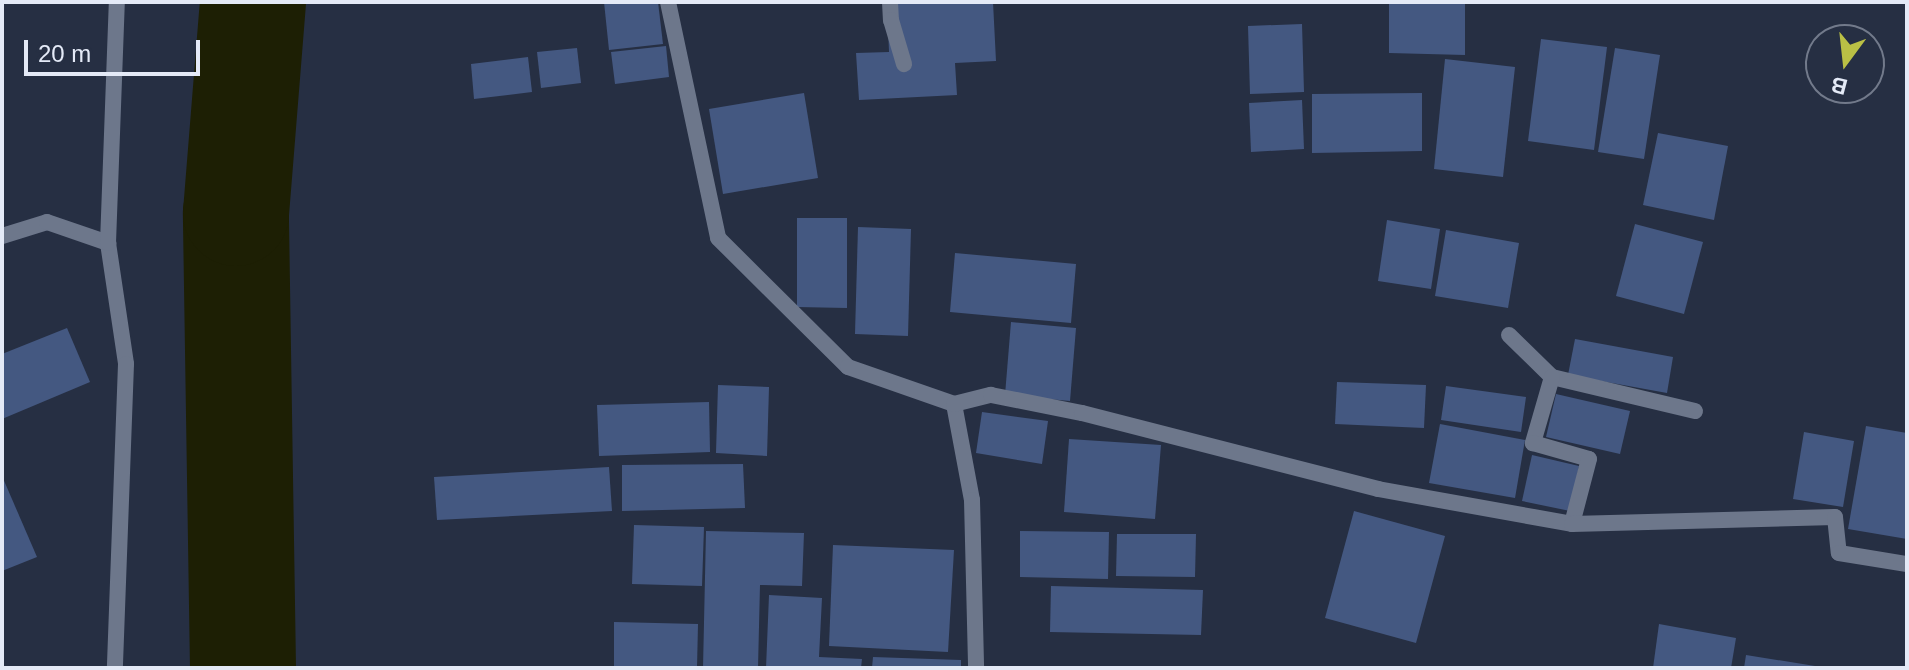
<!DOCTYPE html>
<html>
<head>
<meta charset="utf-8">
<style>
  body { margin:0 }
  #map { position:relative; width:1909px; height:670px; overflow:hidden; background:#262f43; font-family:Helvetica,sans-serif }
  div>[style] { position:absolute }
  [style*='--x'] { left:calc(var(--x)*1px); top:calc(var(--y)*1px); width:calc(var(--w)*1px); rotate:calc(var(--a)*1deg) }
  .river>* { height:106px; margin:-53px; padding:0 53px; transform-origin:53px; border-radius:53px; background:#1d1f04 }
  .building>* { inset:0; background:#445881 }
  .street>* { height:16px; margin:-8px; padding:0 8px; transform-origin:8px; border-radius:8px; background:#6d778b }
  span { translate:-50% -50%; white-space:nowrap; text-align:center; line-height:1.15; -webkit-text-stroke:8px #262f43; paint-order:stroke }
  .frame { position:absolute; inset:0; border:4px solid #e4eaf7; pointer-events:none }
  .north { position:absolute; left:1805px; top:24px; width:80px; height:80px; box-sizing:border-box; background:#262f43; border:2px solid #727a8b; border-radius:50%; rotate:195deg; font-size:22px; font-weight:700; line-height:32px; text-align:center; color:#e4eaf7 }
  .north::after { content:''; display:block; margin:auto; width:28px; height:36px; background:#bac045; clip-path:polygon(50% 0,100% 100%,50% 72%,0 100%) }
  .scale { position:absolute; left:24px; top:40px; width:176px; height:36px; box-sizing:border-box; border:4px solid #e4eaf7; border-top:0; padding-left:10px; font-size:24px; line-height:28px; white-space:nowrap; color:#e4eaf7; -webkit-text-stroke:6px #262f43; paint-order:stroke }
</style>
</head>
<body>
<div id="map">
  <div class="river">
    <i style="--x:243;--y:668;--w:455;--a:-90.9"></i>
    <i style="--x:236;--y:213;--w:212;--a:-85.4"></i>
  </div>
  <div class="building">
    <i style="clip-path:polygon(604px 2px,658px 2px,663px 44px,609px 50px)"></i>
    <i style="clip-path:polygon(887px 2px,993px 2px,996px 61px,955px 63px,957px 95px,859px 100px,856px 53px,889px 52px)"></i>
    <i style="clip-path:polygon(1389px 2px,1465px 2px,1465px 55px,1389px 53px)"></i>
    <i style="clip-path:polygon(1302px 24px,1304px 92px,1250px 94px,1248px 26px)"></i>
    <i style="clip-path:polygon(1541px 39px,1607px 47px,1594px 150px,1528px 141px)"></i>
    <i style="clip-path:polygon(666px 46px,669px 77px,615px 84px,611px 52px)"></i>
    <i style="clip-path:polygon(577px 48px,581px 83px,541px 88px,537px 52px)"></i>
    <i style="clip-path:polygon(1615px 48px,1660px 55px,1644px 159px,1598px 152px)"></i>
    <i style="clip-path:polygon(528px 57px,532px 92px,474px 99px,471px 64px)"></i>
    <i style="clip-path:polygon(1445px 59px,1515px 67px,1503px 177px,1434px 169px)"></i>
    <i style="clip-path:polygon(804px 93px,818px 178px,723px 194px,709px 109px)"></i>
    <i style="clip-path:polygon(1422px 93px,1422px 151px,1312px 153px,1312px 94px)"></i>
    <i style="clip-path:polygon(1302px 100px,1304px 149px,1251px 152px,1249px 103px)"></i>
    <i style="clip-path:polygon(1658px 133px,1728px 146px,1714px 220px,1643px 205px)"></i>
    <i style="clip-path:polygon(797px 218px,847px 218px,847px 308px,797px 307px)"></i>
    <i style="clip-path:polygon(1387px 220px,1440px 229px,1431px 289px,1378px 281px)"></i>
    <i style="clip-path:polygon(1635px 224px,1703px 242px,1684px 314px,1616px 296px)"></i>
    <i style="clip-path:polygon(858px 227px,911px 229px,908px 336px,855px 334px)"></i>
    <i style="clip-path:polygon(1446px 230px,1519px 243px,1508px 308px,1435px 296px)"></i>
    <i style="clip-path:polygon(955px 253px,1076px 264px,1071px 323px,950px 312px)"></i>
    <i style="clip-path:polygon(1011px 322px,1076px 328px,1070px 401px,1005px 395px)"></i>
    <i style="clip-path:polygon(67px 328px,90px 382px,2px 419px,2px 354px)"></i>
    <i style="clip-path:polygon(1575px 339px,1673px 357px,1667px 393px,1568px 375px)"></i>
    <i style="clip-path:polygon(1337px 382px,1426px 385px,1424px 428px,1335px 424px)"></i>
    <i style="clip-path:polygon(718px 385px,769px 387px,767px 456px,716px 453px)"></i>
    <i style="clip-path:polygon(1446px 386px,1526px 397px,1521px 432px,1441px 420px)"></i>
    <i style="clip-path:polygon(1556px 394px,1630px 411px,1620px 454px,1546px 437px)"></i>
    <i style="clip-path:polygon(709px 402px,710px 452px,599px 456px,597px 405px)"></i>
    <i style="clip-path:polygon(982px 412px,1048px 421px,1042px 464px,976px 453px)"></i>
    <i style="clip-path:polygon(1440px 424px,1525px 440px,1515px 498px,1429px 483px)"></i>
    <i style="clip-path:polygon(1866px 426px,1907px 433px,1907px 539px,1848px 529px)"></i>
    <i style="clip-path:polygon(1804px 432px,1854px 441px,1843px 507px,1793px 499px)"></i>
    <i style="clip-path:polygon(1069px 439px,1161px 445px,1155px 519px,1064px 512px)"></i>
    <i style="clip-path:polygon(1532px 455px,1579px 466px,1570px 511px,1522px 501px)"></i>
    <i style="clip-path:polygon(743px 464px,745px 508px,622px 511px,622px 465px)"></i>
    <i style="clip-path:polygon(609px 467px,612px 511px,437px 520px,434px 477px)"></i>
    <i style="clip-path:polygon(2px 476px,37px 557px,2px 571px)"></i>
    <i style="clip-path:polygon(1354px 511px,1445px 536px,1416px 643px,1325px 618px)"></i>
    <i style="clip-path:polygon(634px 525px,704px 527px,702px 586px,632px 584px)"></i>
    <i style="clip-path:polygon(706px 531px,804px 533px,802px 586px,760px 585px,758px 668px,703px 668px)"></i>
    <i style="clip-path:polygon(1020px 531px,1109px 532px,1108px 579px,1020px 577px)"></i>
    <i style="clip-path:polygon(1117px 534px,1196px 534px,1195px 577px,1116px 576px)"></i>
    <i style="clip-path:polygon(833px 545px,954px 550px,948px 652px,829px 646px)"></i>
    <i style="clip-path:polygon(1051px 586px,1203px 590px,1201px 635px,1050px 632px)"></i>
    <i style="clip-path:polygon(769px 595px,822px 598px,819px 657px,862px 659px,861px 668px,766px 668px)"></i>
    <i style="clip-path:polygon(614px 622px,698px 624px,697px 668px,614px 668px)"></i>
    <i style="clip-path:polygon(1659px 624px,1736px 638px,1731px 668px,1653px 668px)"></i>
    <i style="clip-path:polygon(1746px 655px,1815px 666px,1815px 668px,1744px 668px)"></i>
    <i style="clip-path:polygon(873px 657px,961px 660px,961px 668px,872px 668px)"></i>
  </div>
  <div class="street">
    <i style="--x:668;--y:2;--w:241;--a:78"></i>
    <i style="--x:718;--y:238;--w:183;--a:44.8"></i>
    <i style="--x:848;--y:367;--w:112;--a:19.2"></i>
    <i style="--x:954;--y:404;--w:98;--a:79.4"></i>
    <i style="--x:972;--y:500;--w:168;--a:88.6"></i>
    <i style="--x:890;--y:2;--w:18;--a:87"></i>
    <i style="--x:891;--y:20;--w:46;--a:73.5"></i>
    <i style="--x:2;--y:236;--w:47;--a:-17.3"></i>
    <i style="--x:47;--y:222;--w:65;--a:19"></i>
    <i style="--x:108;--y:243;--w:122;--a:81.5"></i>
    <i style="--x:126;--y:364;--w:304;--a:92.1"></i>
    <i style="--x:108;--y:243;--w:241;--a:-87.9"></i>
    <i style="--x:1509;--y:335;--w:60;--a:44.3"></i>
    <i style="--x:1552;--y:377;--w:147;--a:13.4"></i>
    <i style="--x:1552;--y:377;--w:69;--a:106.1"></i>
    <i style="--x:1533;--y:443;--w:58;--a:15.9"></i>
    <i style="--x:1589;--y:459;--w:67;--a:104.7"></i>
    <i style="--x:954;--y:404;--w:38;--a:-14"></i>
    <i style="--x:991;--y:395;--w:93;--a:11.2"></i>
    <i style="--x:1082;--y:413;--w:306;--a:14.4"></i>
    <i style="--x:1378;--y:489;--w:197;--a:10.2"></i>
    <i style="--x:1572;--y:524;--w:263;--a:-1.5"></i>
    <i style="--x:1835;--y:517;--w:36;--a:84"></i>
    <i style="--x:1839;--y:553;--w:69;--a:9.2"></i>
  </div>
  <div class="frame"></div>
  <div class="north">B</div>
  <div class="scale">20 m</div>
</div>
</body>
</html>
